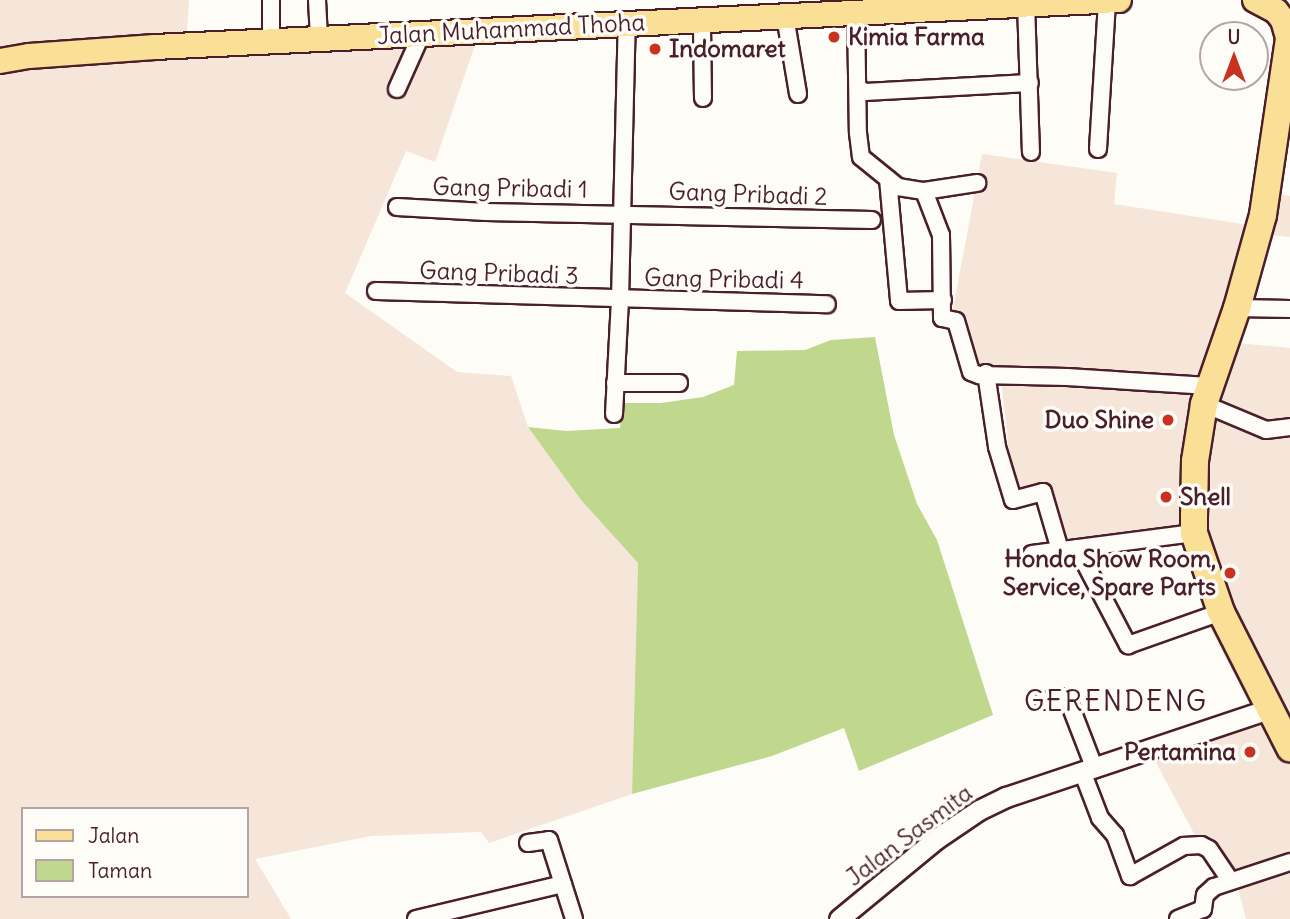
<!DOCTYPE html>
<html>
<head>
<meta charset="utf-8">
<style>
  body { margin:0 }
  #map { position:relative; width:1290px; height:919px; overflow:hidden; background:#fdfcf7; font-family:Delius,sans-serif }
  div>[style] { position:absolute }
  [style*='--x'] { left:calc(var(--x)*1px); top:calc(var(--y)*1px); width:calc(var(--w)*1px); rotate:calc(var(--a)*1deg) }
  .built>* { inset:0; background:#f5e6d9 }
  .green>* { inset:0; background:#c0d88e }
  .roads { filter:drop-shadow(2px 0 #4a1f2b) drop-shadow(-2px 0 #4a1f2b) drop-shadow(0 2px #4a1f2b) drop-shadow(0 -2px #4a1f2b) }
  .minor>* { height:16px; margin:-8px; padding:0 8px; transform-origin:8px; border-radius:8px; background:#fdfcf7 }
  .tertiary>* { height:19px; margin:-9.5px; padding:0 9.5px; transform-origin:9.5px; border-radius:9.5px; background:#fdfcf7 }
  .primary>* { height:24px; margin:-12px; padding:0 12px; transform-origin:12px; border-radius:12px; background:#fadf96 }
  .trunk>* { height:26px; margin:-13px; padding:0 13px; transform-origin:13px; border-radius:13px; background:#fadf96 }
  .dots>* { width:19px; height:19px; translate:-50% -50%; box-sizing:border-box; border:4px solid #fdfcf7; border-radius:50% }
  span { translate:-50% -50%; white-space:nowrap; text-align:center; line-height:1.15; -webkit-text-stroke:7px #fdfcf7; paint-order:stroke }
  .street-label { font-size:24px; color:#4a1f2b }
  .poi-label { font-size:24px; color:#4a1f2b; font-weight:700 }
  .left { translate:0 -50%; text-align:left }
  .right { translate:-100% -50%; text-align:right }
  .quarter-label { font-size:28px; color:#4a1f2b; letter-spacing:2px }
  .legend { position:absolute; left:21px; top:807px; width:228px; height:91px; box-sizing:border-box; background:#fdfcf7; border:2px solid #b5a4a5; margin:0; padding:9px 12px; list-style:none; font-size:21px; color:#4a1f2b }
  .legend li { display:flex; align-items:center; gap:14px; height:35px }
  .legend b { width:35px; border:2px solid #b5a4a5 }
  .north { position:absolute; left:1199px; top:21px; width:70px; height:70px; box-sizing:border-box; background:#fdfcf7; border:2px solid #b5a4a5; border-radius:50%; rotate:0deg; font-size:19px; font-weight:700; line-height:28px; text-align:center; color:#4a1f2b }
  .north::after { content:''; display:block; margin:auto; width:24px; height:32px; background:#c8321e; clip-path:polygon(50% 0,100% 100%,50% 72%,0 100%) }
</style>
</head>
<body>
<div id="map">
  <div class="built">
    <i style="clip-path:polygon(evenodd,0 0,189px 0,185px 57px,476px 42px,435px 162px,406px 151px,345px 293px,457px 372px,511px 376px,528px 427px,581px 500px,638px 563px,632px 794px,489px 843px,481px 832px,371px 836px,255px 859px,291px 919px,0 919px,0 0,23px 809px,247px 809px,247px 896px,23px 896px,23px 809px)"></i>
    <i style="clip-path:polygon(982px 154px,1117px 173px,1114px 204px,1249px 225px,1255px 191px,1290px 196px,1290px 237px,1269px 235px,1237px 343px,1290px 348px,1290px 919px,1246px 919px,1236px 881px,1223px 888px,1152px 755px,1255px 714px,1209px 626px,1183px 533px,1061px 549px,1048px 490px,1014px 497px,1001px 378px,967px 376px,951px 320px)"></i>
  </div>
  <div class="green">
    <i style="clip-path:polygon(875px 337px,894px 435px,917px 504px,937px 540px,993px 715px,859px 771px,844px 728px,772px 756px,632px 794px,638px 563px,581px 500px,528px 427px,566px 431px,620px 428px,622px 403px,661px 403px,703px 397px,734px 385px,737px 351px,805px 350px,831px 340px)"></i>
  </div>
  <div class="roads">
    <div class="minor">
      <i style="--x:271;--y:0;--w:42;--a:90"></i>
      <i style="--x:317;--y:0;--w:39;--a:87"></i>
      <i style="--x:1026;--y:3;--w:149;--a:88.1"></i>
      <i style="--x:856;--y:12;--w:121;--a:89.1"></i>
      <i style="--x:858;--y:133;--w:24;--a:83"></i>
      <i style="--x:861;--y:157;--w:48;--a:39"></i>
      <i style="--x:898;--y:187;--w:26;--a:9"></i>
      <i style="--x:924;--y:191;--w:54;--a:-8.6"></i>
      <i style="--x:785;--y:16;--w:79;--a:80.5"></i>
      <i style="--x:691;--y:22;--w:12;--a:24"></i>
      <i style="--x:702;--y:27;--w:71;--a:89.2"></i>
      <i style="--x:859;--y:88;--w:6;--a:39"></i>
      <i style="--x:864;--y:92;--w:166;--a:-3.1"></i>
      <i style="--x:397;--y:89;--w:61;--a:-65.9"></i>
      <i style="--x:1098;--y:149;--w:148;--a:-86.5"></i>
      <i style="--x:888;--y:179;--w:122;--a:84.8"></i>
      <i style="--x:899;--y:301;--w:44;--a:-1.3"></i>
      <i style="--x:924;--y:191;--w:47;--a:68.9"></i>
      <i style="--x:941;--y:235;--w:83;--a:89.3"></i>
      <i style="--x:942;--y:318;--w:14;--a:12"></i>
      <i style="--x:956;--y:321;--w:53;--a:73.6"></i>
      <i style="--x:971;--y:372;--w:9;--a:21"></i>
      <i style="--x:979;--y:375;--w:88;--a:1.3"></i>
      <i style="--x:1067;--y:377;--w:142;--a:3.6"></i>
      <i style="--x:397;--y:207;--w:89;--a:3.2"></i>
      <i style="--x:486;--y:212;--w:386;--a:1.2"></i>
      <i style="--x:376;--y:291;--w:451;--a:1.7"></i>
      <i style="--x:1237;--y:308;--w:53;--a:1.1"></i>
      <i style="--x:986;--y:373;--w:75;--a:81.5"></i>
      <i style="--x:997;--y:447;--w:55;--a:73.2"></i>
      <i style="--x:1013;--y:500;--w:31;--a:-15"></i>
      <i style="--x:1043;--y:492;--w:60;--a:73.7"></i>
      <i style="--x:615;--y:383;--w:64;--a:0"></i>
      <i style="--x:1204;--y:404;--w:67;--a:22.8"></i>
      <i style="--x:1266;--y:430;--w:24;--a:-7"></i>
      <i style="--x:614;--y:414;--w:114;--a:-87"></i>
      <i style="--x:620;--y:300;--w:278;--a:-88.6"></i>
      <i style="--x:1077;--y:548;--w:110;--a:62.3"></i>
      <i style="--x:1128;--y:645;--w:99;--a:-19.5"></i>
      <i style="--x:1032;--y:554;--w:163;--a:-7.4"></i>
      <i style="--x:1044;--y:701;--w:23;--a:-10"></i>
      <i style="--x:1067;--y:697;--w:75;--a:68.9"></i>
      <i style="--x:1082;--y:771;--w:50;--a:69"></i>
      <i style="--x:1100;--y:818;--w:23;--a:49"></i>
      <i style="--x:1115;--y:835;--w:44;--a:69.9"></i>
      <i style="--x:1130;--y:876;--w:62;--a:-29.1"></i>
      <i style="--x:1184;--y:846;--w:17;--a:-3"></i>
      <i style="--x:1201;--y:845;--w:9;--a:27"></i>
      <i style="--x:1209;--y:849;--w:36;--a:56"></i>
      <i style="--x:528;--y:843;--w:21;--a:-8"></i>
      <i style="--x:549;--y:840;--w:83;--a:72.4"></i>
      <i style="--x:416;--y:919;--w:151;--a:-13.4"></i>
      <i style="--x:1178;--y:919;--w:27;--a:-22"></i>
      <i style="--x:1203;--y:909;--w:14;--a:-82"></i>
      <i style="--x:1205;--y:895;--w:12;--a:-42"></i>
      <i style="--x:1214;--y:887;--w:80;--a:-18.2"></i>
    </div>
    <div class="tertiary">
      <i style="--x:839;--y:919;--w:126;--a:-39.5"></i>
      <i style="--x:936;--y:839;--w:52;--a:-34"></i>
      <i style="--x:979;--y:810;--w:30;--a:-26"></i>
      <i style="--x:1006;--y:797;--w:277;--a:-18.5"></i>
    </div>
    <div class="primary">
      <i style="--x:1255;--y:0;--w:24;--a:28"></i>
      <i style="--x:1276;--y:11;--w:11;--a:52"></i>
      <i style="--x:1283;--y:20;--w:19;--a:74"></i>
      <i style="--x:0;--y:61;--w:29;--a:-10"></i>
      <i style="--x:29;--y:56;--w:126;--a:-4.1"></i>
      <i style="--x:155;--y:47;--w:965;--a:-2.79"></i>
    </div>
    <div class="trunk">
      <i style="--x:1290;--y:32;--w:185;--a:98.4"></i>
      <i style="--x:1263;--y:215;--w:97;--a:105.6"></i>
      <i style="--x:1237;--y:308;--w:102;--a:109"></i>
      <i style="--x:1204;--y:404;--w:58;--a:99"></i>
      <i style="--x:1195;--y:461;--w:55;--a:91"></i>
      <i style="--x:1194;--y:516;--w:17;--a:90"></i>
      <i style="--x:1194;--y:533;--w:83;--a:71.1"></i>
      <i style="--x:1221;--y:612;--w:153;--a:63.1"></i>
    </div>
  </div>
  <div class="dots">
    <i style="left:834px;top:37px;background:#c8321e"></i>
    <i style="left:655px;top:49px;background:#c8321e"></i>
    <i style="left:1168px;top:420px;background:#c8321e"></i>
    <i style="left:1166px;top:497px;background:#c8321e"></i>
    <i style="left:1230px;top:573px;background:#c8321e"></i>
    <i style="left:1250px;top:752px;background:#c8321e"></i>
  </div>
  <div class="street-label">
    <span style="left:511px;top:29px;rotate:-3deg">Jalan Muhammad Thoha</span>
    <span style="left:510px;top:188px;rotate:1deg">Gang Pribadi 1</span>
    <span style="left:748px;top:194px;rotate:2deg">Gang Pribadi 2</span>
    <span style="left:499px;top:273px;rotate:2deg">Gang Pribadi 3</span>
    <span style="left:724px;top:279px;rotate:1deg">Gang Pribadi 4</span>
    <span style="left:909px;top:835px;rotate:-37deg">Jalan Sasmita</span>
  </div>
  <div class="poi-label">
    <span class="left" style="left:848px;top:37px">Kimia Farma</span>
    <span class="left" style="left:669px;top:49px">Indomaret</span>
    <span class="right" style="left:1154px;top:420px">Duo Shine</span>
    <span class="left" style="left:1180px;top:497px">Shell</span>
    <span class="right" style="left:1216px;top:573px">Honda Show Room,<br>Service, Spare Parts</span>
    <span class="right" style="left:1236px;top:752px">Pertamina</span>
  </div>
  <div class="quarter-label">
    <span style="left:1116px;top:701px">GERENDENG</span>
  </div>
  <ul class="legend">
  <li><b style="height:9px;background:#fadf96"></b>Jalan</li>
  <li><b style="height:19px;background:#c0d88e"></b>Taman</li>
  </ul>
  <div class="north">U</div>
</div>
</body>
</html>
